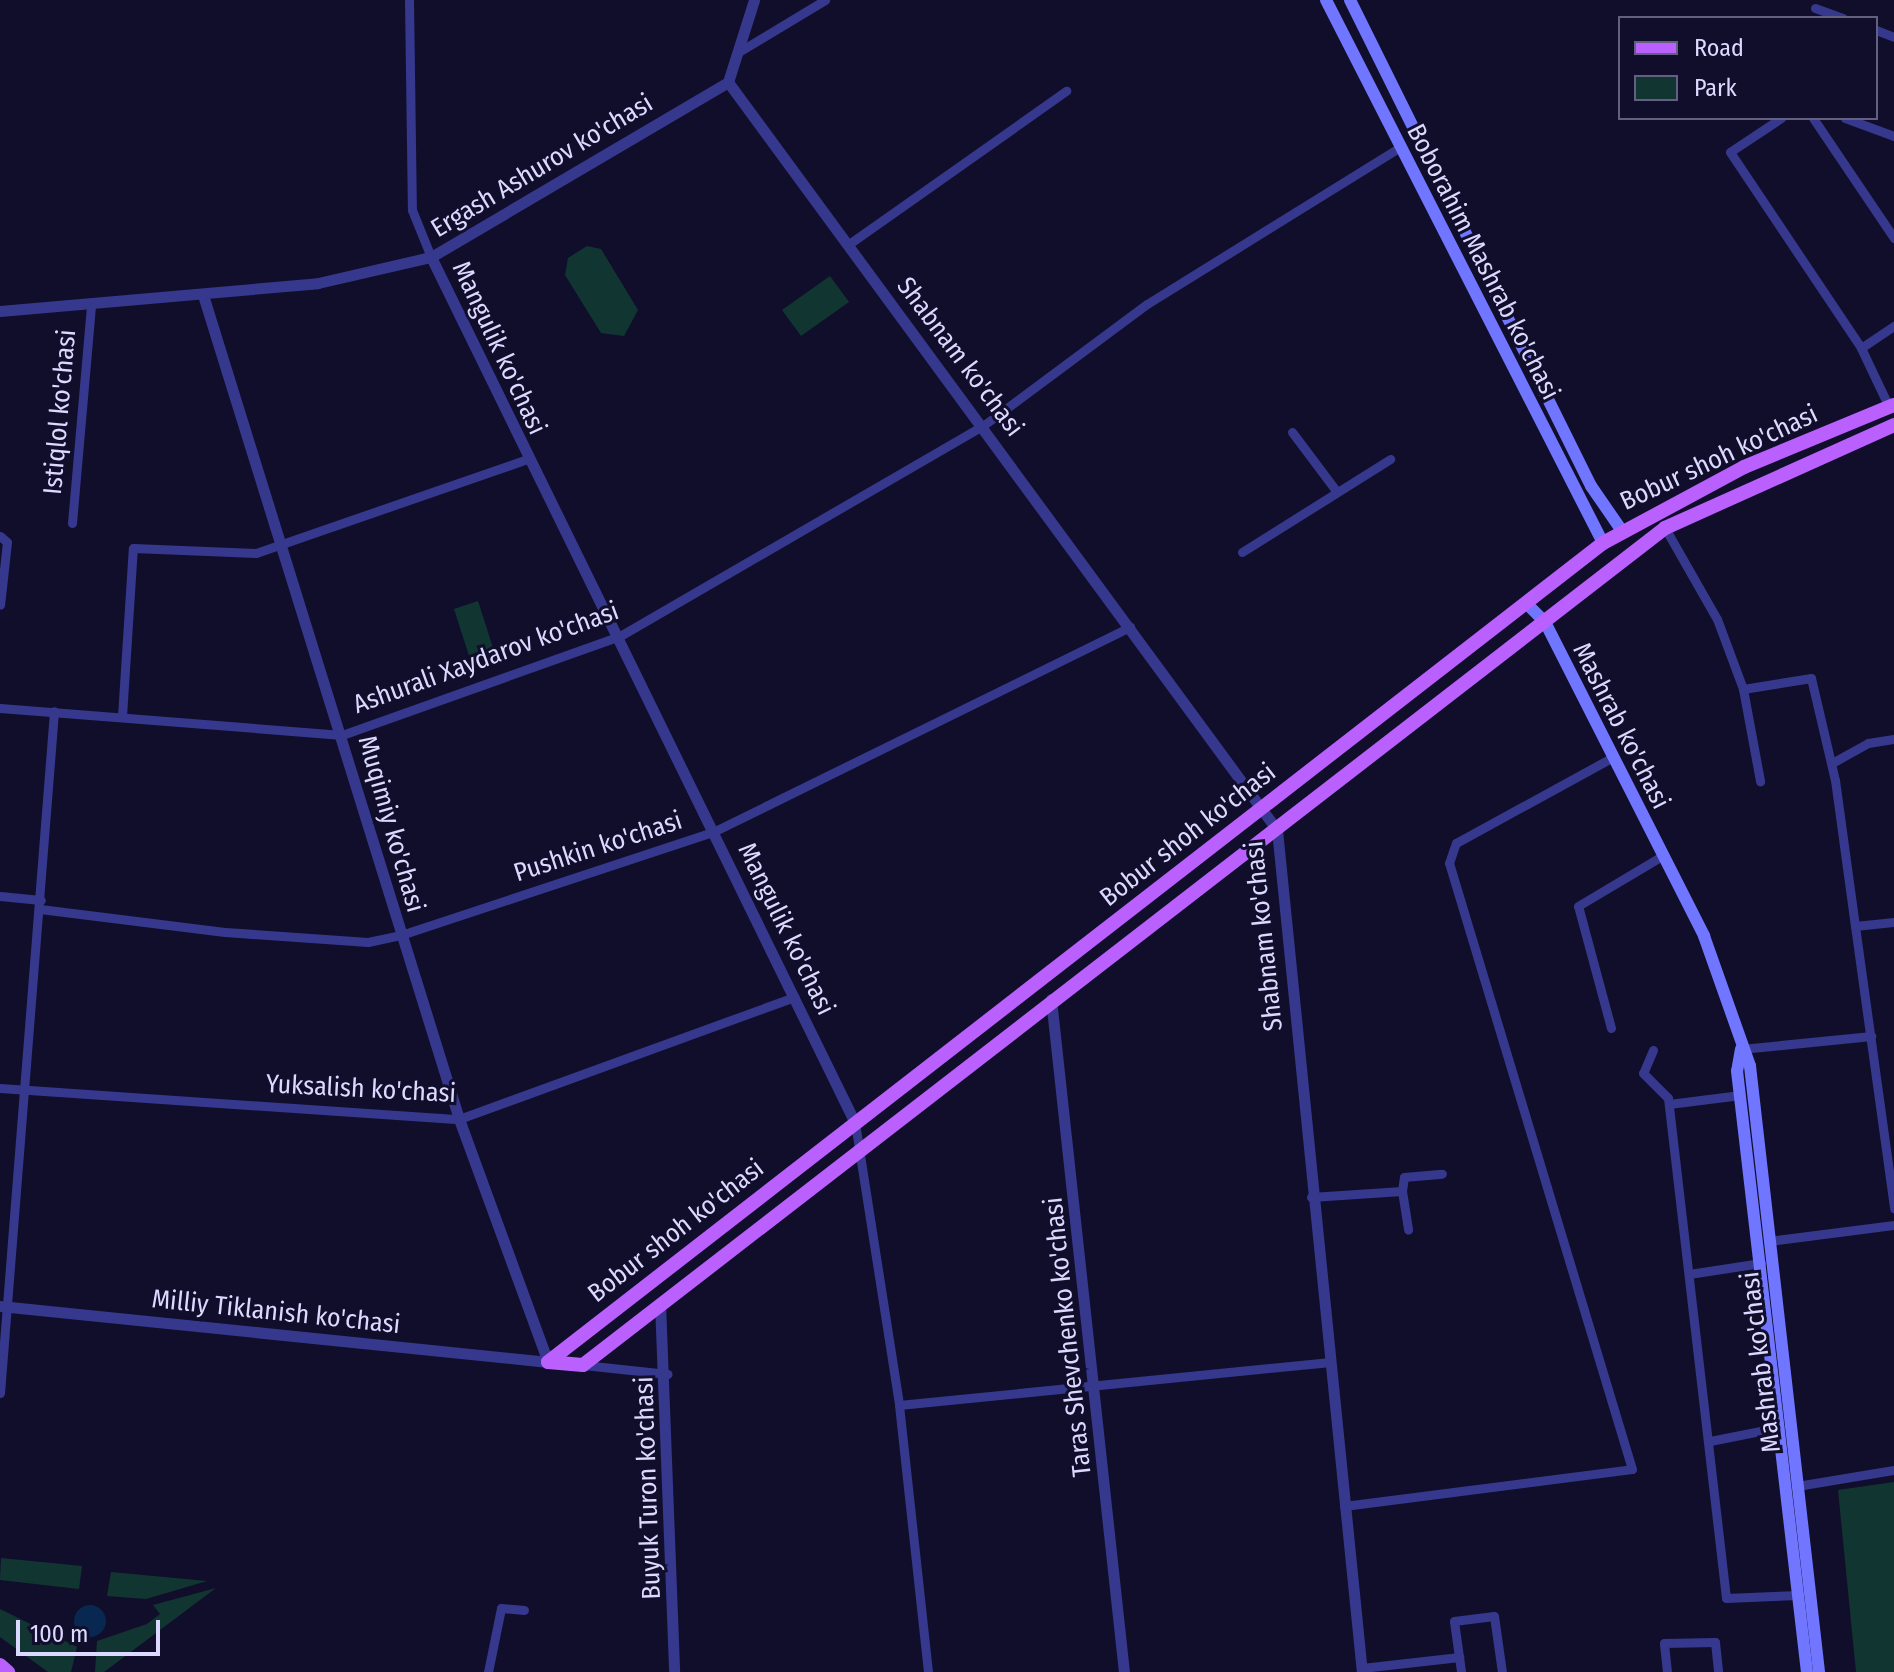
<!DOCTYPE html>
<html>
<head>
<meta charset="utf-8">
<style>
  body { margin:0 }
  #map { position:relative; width:1894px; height:1672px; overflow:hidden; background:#110e2b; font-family:"Fira Sans Condensed",sans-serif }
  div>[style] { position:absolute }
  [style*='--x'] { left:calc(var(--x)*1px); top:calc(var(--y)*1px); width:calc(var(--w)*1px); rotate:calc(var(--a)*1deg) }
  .green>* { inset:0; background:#113632 }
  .water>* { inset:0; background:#082851 }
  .round { border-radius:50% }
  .minor>* { height:9px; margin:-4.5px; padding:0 4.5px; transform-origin:4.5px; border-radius:4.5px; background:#36388e }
  .tertiary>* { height:11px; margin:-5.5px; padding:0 5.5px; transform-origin:5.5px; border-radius:5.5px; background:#36388e }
  .secondary>* { height:12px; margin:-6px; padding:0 6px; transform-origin:6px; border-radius:6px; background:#7076ff }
  .primary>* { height:14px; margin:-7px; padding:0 7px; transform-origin:7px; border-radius:7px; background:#b960ff }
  span { translate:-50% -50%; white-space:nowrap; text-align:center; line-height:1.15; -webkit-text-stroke:6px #110e2b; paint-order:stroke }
  .street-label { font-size:26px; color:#dbd9ff }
  .legend { position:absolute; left:1618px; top:16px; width:260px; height:104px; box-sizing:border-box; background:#110e2b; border:2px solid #625f80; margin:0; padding:10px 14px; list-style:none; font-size:24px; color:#dbd9ff }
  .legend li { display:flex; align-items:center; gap:16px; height:40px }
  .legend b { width:40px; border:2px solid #625f80 }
  .scale { position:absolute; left:16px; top:1620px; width:144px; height:36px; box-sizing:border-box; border:4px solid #dbd9ff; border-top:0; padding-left:10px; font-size:24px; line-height:28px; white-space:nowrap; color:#dbd9ff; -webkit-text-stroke:6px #110e2b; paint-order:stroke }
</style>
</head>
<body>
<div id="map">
  <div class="green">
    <i style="clip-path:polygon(587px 246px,601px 249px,638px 310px,624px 336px,601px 333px,565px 275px,568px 258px)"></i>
    <i style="clip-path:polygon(830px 276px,849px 302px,801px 336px,782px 310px)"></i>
    <i style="clip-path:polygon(478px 601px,495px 654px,471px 662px,454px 609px)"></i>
    <i style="clip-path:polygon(1894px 1482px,1894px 1672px,1856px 1672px,1838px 1490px)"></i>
    <i style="clip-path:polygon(1px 1558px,82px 1566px,79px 1589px,0 1580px)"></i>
    <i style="clip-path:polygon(111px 1572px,207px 1581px,146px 1599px,107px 1596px)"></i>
    <i style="clip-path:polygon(216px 1588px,104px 1672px,95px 1672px,97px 1641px,147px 1624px,160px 1614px,153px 1605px)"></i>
    <i style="clip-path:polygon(0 1609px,77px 1647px,71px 1672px,48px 1672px,0 1637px)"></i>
  </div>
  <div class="water">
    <i class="round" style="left:74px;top:1605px;width:32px;height:32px"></i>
  </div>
  <div class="minor">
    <i style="--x:409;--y:0;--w:210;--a:89.2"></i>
    <i style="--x:412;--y:210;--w:51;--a:68"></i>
    <i style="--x:1815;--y:8;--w:30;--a:20"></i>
    <i style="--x:1876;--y:30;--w:19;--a:21"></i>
    <i style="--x:737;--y:53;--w:103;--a:-31.1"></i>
    <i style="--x:1781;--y:118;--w:61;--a:146.3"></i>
    <i style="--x:1730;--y:152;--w:236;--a:56.2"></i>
    <i style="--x:1861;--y:348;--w:65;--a:64.6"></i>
    <i style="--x:1813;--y:118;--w:145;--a:56"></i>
    <i style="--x:1845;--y:118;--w:52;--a:20.2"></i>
    <i style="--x:849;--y:244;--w:266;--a:-35.2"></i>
    <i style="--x:1861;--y:348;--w:40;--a:-34"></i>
    <i style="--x:1292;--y:432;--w:75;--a:53.1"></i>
    <i style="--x:72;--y:523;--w:220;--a:-85"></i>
    <i style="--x:1665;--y:528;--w:105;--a:60.3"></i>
    <i style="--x:1717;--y:619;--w:75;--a:69.6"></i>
    <i style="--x:1743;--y:689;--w:69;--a:-9.2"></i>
    <i style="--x:1811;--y:678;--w:105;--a:76.8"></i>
    <i style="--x:1835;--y:780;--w:147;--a:82.2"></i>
    <i style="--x:1855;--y:926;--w:39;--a:-6"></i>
    <i style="--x:0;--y:536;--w:9;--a:41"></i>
    <i style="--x:7;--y:542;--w:63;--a:96.3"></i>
    <i style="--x:1242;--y:552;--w:175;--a:-32.1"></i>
    <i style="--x:1743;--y:689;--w:94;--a:79.5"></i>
    <i style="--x:0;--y:708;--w:343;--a:4.5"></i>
    <i style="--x:342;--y:735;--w:295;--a:-19.6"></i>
    <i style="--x:620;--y:636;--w:421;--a:-30.1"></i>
    <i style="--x:984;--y:425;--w:203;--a:-36.6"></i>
    <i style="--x:1147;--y:304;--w:298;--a:-31.8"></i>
    <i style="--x:122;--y:716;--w:168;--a:-86.3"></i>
    <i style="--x:133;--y:548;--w:123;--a:2.3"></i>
    <i style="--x:256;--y:553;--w:287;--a:-19.1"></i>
    <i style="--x:1832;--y:763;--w:41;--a:-29.1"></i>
    <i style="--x:1868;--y:743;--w:26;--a:-9"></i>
    <i style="--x:0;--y:896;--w:41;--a:5.6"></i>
    <i style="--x:40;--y:909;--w:186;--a:7.1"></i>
    <i style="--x:225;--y:932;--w:143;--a:4"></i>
    <i style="--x:368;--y:942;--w:34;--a:-12"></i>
    <i style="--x:401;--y:935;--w:329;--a:-18.3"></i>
    <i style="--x:713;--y:832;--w:465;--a:-26.2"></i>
    <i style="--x:1855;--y:926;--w:285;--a:82.1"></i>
    <i style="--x:1611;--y:1028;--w:126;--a:-105.1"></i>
    <i style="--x:1578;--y:906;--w:98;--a:-30.8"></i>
    <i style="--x:1741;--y:1049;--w:131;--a:-5.7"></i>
    <i style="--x:1653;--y:1050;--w:25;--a:113"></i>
    <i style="--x:1643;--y:1073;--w:35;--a:45"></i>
    <i style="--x:1668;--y:1098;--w:503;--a:83.38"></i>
    <i style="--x:1726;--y:1598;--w:73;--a:-2.4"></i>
    <i style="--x:0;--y:1088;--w:460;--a:3.9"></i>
    <i style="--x:459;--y:1119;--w:357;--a:-20"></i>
    <i style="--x:1669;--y:1104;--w:72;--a:-7.2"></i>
    <i style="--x:855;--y:1123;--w:285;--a:81.1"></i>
    <i style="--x:899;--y:1405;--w:269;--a:83.8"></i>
    <i style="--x:1402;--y:1191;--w:39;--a:81"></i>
    <i style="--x:1311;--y:1197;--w:91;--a:-3.8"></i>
    <i style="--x:1402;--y:1191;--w:14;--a:-82"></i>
    <i style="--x:1404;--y:1177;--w:38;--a:-5"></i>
    <i style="--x:1769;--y:1241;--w:126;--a:-7.3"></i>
    <i style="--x:1689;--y:1274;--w:73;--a:-8.7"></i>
    <i style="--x:584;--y:1365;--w:84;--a:6.1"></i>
    <i style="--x:0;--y:1393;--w:684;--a:-85.47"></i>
    <i style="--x:899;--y:1405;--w:431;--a:-5.7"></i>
    <i style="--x:1710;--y:1441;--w:71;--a:-11.3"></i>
    <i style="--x:1797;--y:1486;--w:98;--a:-9.4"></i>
    <i style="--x:1344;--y:1506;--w:290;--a:-7.3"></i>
    <i style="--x:1632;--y:1469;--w:633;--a:-106.8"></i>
    <i style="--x:1449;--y:863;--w:21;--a:-71"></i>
    <i style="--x:1456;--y:843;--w:177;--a:-28.7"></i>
    <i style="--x:1459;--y:1657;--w:36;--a:-98"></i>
    <i style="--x:1454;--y:1621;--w:40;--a:-7.1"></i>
    <i style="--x:1494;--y:1616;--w:57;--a:81.9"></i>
    <i style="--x:1362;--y:1668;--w:98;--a:-6.5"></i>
    <i style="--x:1459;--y:1657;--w:15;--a:82"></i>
    <i style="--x:488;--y:1672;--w:65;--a:-78.5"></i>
    <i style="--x:501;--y:1608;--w:23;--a:5"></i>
    <i style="--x:1667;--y:1672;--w:29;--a:-96"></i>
    <i style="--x:1664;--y:1643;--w:51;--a:-1.1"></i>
    <i style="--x:1715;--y:1642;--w:30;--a:84"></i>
  </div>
  <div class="tertiary">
    <i style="--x:728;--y:82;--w:928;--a:53.72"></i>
    <i style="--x:1277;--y:830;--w:846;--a:84.24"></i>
    <i style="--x:431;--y:257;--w:964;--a:63.91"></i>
    <i style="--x:203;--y:295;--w:863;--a:72.74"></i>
    <i style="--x:459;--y:1119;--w:259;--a:69.9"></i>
    <i style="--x:0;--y:311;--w:319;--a:-5"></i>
    <i style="--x:318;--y:283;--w:116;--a:-13"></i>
    <i style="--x:431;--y:257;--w:345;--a:-30.5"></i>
    <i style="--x:728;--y:82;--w:86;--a:-72.4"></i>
    <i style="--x:1051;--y:999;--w:677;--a:83.81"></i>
    <i style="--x:660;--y:1303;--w:369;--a:87.8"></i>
    <i style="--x:0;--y:1306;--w:551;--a:5.83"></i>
  </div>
  <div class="secondary">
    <i style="--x:1326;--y:0;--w:610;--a:62.97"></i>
    <i style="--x:1350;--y:0;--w:542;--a:63.62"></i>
    <i style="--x:1591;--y:486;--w:55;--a:55.4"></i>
    <i style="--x:1527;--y:604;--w:25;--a:45"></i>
    <i style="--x:1545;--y:622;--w:352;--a:63.1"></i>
    <i style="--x:1704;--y:936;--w:138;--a:70.5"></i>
    <i style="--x:1750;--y:1066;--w:610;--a:83.5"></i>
    <i style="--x:1741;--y:1049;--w:22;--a:100"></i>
    <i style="--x:1737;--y:1071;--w:605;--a:83.36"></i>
  </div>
  <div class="primary">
    <i style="--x:548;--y:1362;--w:1336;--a:-37.82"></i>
    <i style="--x:1603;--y:543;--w:160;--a:-28.3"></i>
    <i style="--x:1744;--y:467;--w:162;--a:-22.5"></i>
    <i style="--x:548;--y:1362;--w:35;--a:5"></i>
    <i style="--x:583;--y:1365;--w:1368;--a:-37.72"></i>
    <i style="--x:1665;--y:528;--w:251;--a:-24.2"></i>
    <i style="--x:0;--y:1665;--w:11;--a:41"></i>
  </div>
  <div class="street-label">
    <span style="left:542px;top:166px;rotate:-31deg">Ergash Ashurov ko'chasi</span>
    <span style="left:1483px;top:262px;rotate:63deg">Boborahim Mashrab ko'chasi</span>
    <span style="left:499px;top:348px;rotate:65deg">Mangulik ko'chasi</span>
    <span style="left:960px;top:357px;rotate:53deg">Shabnam ko'chasi</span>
    <span style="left:60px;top:412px;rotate:-85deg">Istiqlol ko'chasi</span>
    <span style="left:1719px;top:458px;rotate:-25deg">Bobur shoh ko'chasi</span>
    <span style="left:486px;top:658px;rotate:-20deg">Ashurali Xaydarov ko'chasi</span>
    <span style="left:1621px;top:726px;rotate:63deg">Mashrab ko'chasi</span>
    <span style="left:391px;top:824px;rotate:74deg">Muqimiy ko'chasi</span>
    <span style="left:1188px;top:835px;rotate:-38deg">Bobur shoh ko'chasi</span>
    <span style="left:598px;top:847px;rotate:-18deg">Pushkin ko'chasi</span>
    <span style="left:786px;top:929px;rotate:64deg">Mangulik ko'chasi</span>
    <span style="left:1264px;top:936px;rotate:-96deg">Shabnam ko'chasi</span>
    <span style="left:361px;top:1089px;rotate:3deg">Yuksalish ko'chasi</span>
    <span style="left:676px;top:1231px;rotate:-38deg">Bobur shoh ko'chasi</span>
    <span style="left:276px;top:1312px;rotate:6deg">Milliy Tiklanish ko'chasi</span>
    <span style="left:1068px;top:1337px;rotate:-96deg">Taras Shevchenko ko'chasi</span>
    <span style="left:1761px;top:1362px;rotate:-97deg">Mashrab ko'chasi</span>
    <span style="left:648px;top:1488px;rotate:-92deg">Buyuk Turon ko'chasi</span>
  </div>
  <ul class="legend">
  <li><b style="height:10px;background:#b960ff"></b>Road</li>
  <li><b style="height:22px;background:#113632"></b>Park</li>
  </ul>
  <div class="scale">100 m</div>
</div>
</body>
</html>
